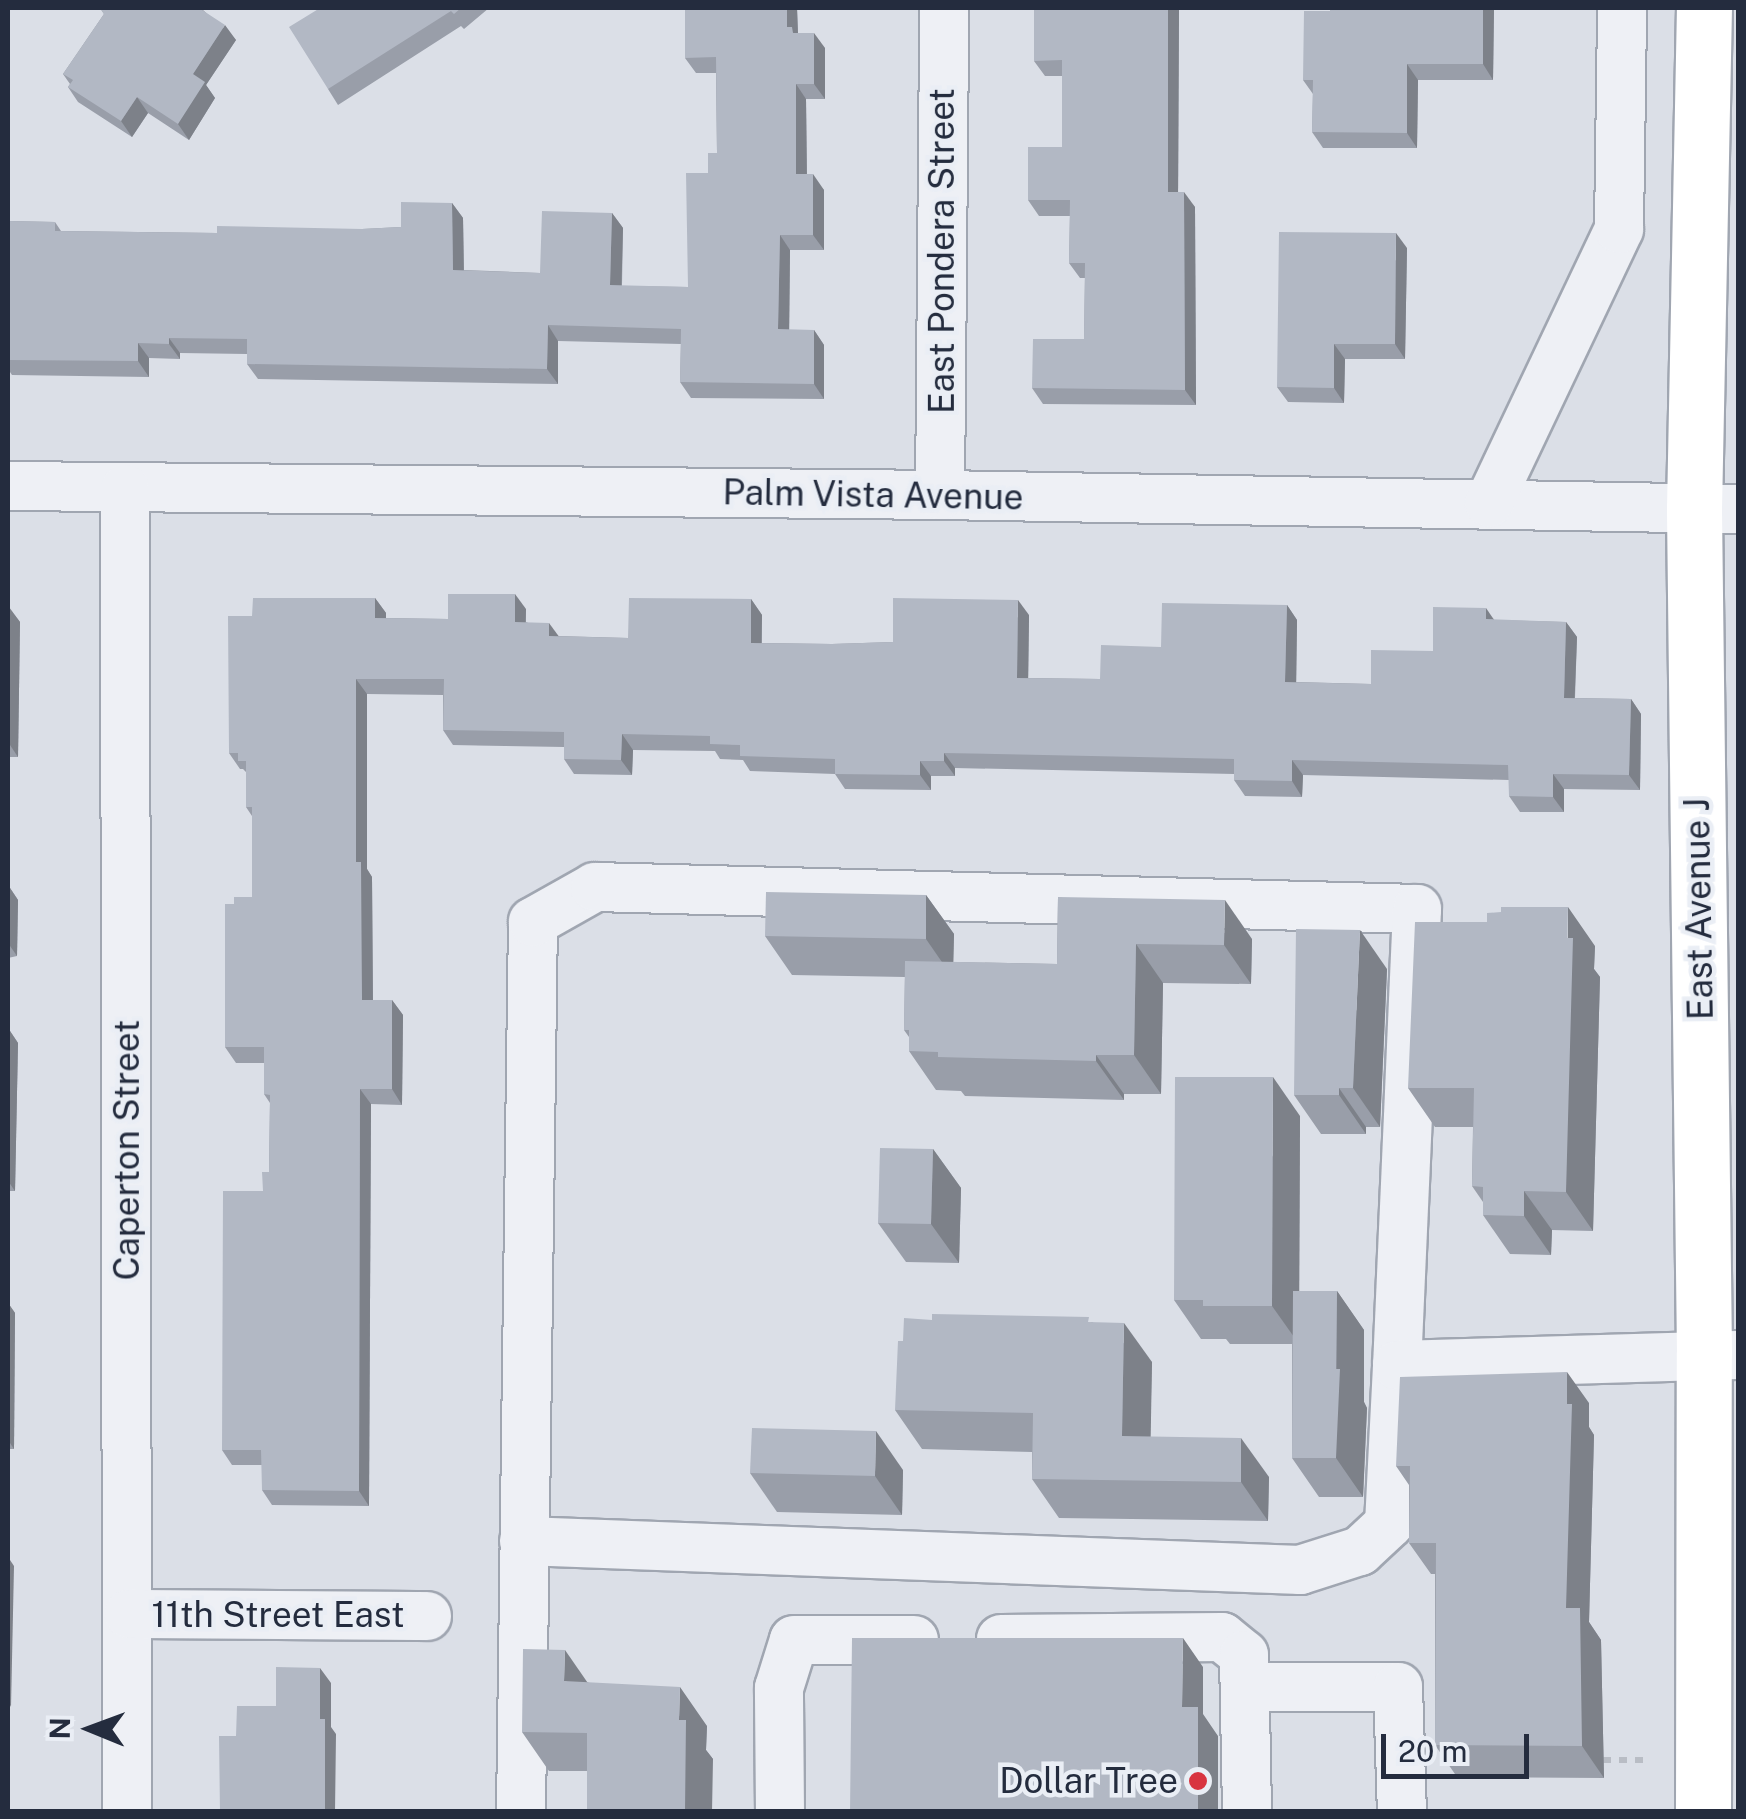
<!DOCTYPE html>
<html>
<head>
<meta charset="utf-8">
<style>
  body { margin:0 }
  #map { position:relative; width:1746px; height:1819px; overflow:hidden; background:#dbdfe7; font-family:"Public Sans",sans-serif }
  div>[style] { position:absolute }
  [style*='--x'] { left:calc(var(--x)*1px); top:calc(var(--y)*1px); width:calc(var(--w)*1px); rotate:calc(var(--a)*1deg) }
  .path>* { height:6px; margin-top:-3px; transform-origin:0; background:repeating-linear-gradient(90deg,#b9bdc5 0 8px,transparent 0 16px) }
  .roads { filter:drop-shadow(2px 0 #a0a6b1) drop-shadow(-2px 0 #a0a6b1) drop-shadow(0 2px #a0a6b1) drop-shadow(0 -2px #a0a6b1) }
  .minor>* { height:48px; margin:-24px; padding:0 24px; transform-origin:24px; border-radius:24px; background:#eef0f5 }
  .major>* { height:55px; margin:-27.5px; padding:0 27.5px; transform-origin:27.5px; border-radius:27.5px; background:#fff }
  .wall>* { inset:0; background:#999ea9 }
  .shaded-wall>* { inset:0; background:#7d8189 }
  .building>* { inset:0; background:#b2b8c4 }
  .dots>* { width:28px; height:28px; translate:-50% -50%; box-sizing:border-box; border:5px solid #eaeef5; border-radius:50% }
  span { translate:-50% -50%; white-space:nowrap; text-align:center; line-height:1.15; -webkit-text-stroke:9px #eaeef5; paint-order:stroke }
  .street-label { font-size:35px; color:#242c3e }
  .poi-label { font-size:35px; color:#242c3e }
  .right { translate:-100% -50%; text-align:right }
  .frame { position:absolute; inset:0; border:10px solid #242c3e; pointer-events:none }
  .north { position:absolute; left:40px; top:1679px; width:100px; height:100px; -webkit-text-stroke:8px #eaeef5; paint-order:stroke; rotate:271deg; font-size:28px; font-weight:700; line-height:40px; text-align:center; color:#242c3e }
  .north::after { content:''; display:block; margin:auto; width:35px; height:45px; background:#242c3e; clip-path:polygon(50% 0,100% 100%,50% 72%,0 100%) }
  .scale { position:absolute; left:1381px; top:1734px; width:148px; height:45px; box-sizing:border-box; border:5px solid #242c3e; border-top:0; padding-left:12px; font-size:30px; line-height:35px; white-space:nowrap; color:#242c3e; -webkit-text-stroke:8px #eaeef5; paint-order:stroke }
</style>
</head>
<body>
<div id="map">
  <div class="path">
    <i style="--x:1603;--y:1760;--w:47;--a:0"></i>
  </div>
  <div class="roads">
    <div class="minor">
      <i style="--x:8;--y:486;--w:932;--a:0.55"></i>
      <i style="--x:940;--y:495;--w:798;--a:1.01"></i>
      <i style="--x:125;--y:489;--w:1323;--a:89.91"></i>
      <i style="--x:940;--y:495;--w:487;--a:-89.5"></i>
      <i style="--x:1489;--y:503;--w:303;--a:-64.6"></i>
      <i style="--x:1619;--y:229;--w:221;--a:-89.2"></i>
      <i style="--x:524;--y:1541;--w:777;--a:2.14"></i>
      <i style="--x:1300;--y:1570;--w:63;--a:-17.6"></i>
      <i style="--x:1360;--y:1551;--w:40;--a:-43"></i>
      <i style="--x:1389;--y:1524;--w:159;--a:-87.1"></i>
      <i style="--x:129;--y:1614;--w:298;--a:0.4"></i>
      <i style="--x:1001;--y:1639;--w:221;--a:-0.5"></i>
      <i style="--x:1222;--y:1637;--w:28;--a:39"></i>
      <i style="--x:1244;--y:1655;--w:157;--a:88.9"></i>
      <i style="--x:1245;--y:1687;--w:153;--a:0"></i>
      <i style="--x:1398;--y:1687;--w:125;--a:88.2"></i>
      <i style="--x:521;--y:1812;--w:890;--a:-89.23"></i>
      <i style="--x:533;--y:922;--w:71;--a:-29.4"></i>
      <i style="--x:595;--y:887;--w:822;--a:1.53"></i>
      <i style="--x:1417;--y:909;--w:456;--a:92.5"></i>
      <i style="--x:1397;--y:1365;--w:341;--a:-1.7"></i>
      <i style="--x:780;--y:1812;--w:124;--a:-90.5"></i>
      <i style="--x:779;--y:1688;--w:50;--a:-72.6"></i>
      <i style="--x:794;--y:1640;--w:120;--a:0"></i>
    </div>
    <div class="major">
      <i style="--x:1703;--y:1812;--w:459;--a:-89.9"></i>
      <i style="--x:1704;--y:1353;--w:844;--a:-90.68"></i>
      <i style="--x:1694;--y:509;--w:501;--a:-88.86"></i>
    </div>
  </div>
  <div class="wall">
    <i style="clip-path:polygon(100px 8px,204px 8px,203px 10px,236px 40px,206px 85px,215px 98px,189px 140px,148px 113px,132px 137px,78px 102px,68px 87px,70px 84px,63px 74px,104px 14px)"></i>
    <i style="clip-path:polygon(320px 8px,489px 8px,464px 29px,461px 26px,338px 105px,328px 89px)"></i>
    <i style="clip-path:polygon(685px 8px,797px 8px,798px 33px,825px 48px,825px 99px,806px 99px,807px 174px,824px 190px,824px 250px,790px 250px,789px 330px,814px 330px,824px 345px,824px 399px,691px 398px,680px 382px,681px 344px,558px 341px,558px 384px,258px 379px,247px 364px,247px 354px,180px 353px,180px 359px,149px 358px,149px 377px,12px 375px,8px 369px,8px 221px,55px 222px,61px 231px,217px 233px,362px 229px,401px 227px,452px 203px,463px 218px,464px 270px,540px 273px,612px 213px,623px 228px,622px 286px,688px 287px,708px 173px,717px 153px,716px 73px,696px 73px,685px 58px)"></i>
    <i style="clip-path:polygon(1034px 8px,1192px 8px,1179px 8px,1178px 192px,1195px 207px,1196px 405px,1043px 404px,1032px 388px,1084px 339px,1085px 278px,1080px 278px,1069px 263px,1070px 216px,1039px 216px,1028px 200px,1062px 147px,1062px 76px,1045px 76px,1034px 61px)"></i>
    <i style="clip-path:polygon(1330px 8px,1494px 8px,1493px 80px,1418px 80px,1417px 148px,1323px 148px,1312px 132px,1313px 94px,1303px 80px,1330px 11px)"></i>
    <i style="clip-path:polygon(1407px 248px,1405px 359px,1345px 359px,1344px 403px,1288px 402px,1277px 387px)"></i>
    <i style="clip-path:polygon(375px 598px,386px 613px,386px 618px,448px 619px,526px 609px,526px 622px,558px 636px,628px 638px,751px 599px,762px 615px,762px 643px,832px 644px,893px 642px,1029px 615px,1028px 678px,1100px 679px,1161px 647px,1287px 605px,1297px 620px,1296px 682px,1371px 684px,1494px 620px,1566px 622px,1577px 637px,1575px 698px,1631px 699px,1641px 714px,1640px 790px,1564px 789px,1564px 812px,1520px 812px,1509px 796px,1509px 780px,1303px 775px,1302px 797px,1245px 796px,1234px 780px,1234px 774px,955px 768px,955px 776px,931px 776px,931px 790px,845px 789px,835px 774px,750px 771px,743px 760px,720px 759px,715px 751px,633px 750px,632px 775px,574px 774px,564px 759px,564px 747px,453px 745px,443px 730px,443px 695px,367px 694px,367px 869px,372px 877px,373px 1000px,392px 1000px,403px 1015px,402px 1105px,371px 1104px,369px 1506px,272px 1505px,262px 1490px,262px 1465px,232px 1465px,222px 1450px,263px 1191px,269px 1172px,270px 1103px,264px 1094px,264px 1063px,236px 1063px,225px 1047px,234px 904px,252px 897px,252px 816px,246px 807px,246px 772px,243px 769px,240px 769px,229px 753px,252px 616px)"></i>
    <i style="clip-path:polygon(8px 607px,20px 622px,18px 757px,8px 757px)"></i>
    <i style="clip-path:polygon(8px 885px,18px 900px,17px 956px,8px 958px)"></i>
    <i style="clip-path:polygon(926px 895px,954px 934px,953px 962px,1057px 964px,1058px 897px,1252px 939px,1251px 984px,1163px 983px,1161px 1094px,1124px 1094px,1124px 1100px,965px 1096px,961px 1091px,936px 1090px,909px 1051px,909px 1037px,904px 1030px,905px 977px,792px 975px,765px 936px)"></i>
    <i style="clip-path:polygon(1595px 946px,1594px 969px,1600px 977px,1593px 1231px,1552px 1230px,1551px 1255px,1510px 1254px,1483px 1215px,1483px 1202px,1472px 1186px,1473px 1127px,1435px 1127px,1408px 1088px)"></i>
    <i style="clip-path:polygon(1387px 969px,1380px 1127px,1366px 1127px,1366px 1134px,1321px 1134px,1294px 1095px)"></i>
    <i style="clip-path:polygon(8px 1028px,18px 1043px,15px 1191px,8px 1191px)"></i>
    <i style="clip-path:polygon(1300px 1116px,1299px 1291px,1337px 1291px,1364px 1330px,1364px 1402px,1367px 1408px,1363px 1497px,1319px 1497px,1292px 1458px,1292px 1344px,1230px 1344px,1226px 1339px,1201px 1339px,1174px 1300px)"></i>
    <i style="clip-path:polygon(933px 1149px,961px 1188px,959px 1263px,906px 1262px,878px 1223px)"></i>
    <i style="clip-path:polygon(8px 1303px,15px 1313px,14px 1449px,8px 1449px)"></i>
    <i style="clip-path:polygon(1092px 1322px,1152px 1362px,1150px 1437px,1269px 1477px,1268px 1521px,1059px 1518px,1032px 1479px,1032px 1452px,922px 1449px,895px 1410px)"></i>
    <i style="clip-path:polygon(1589px 1403px,1589px 1427px,1594px 1435px,1589px 1622px,1601px 1640px,1604px 1778px,1457px 1777px,1435px 1745px,1435px 1574px,1431px 1574px,1409px 1543px,1409px 1485px,1396px 1466px)"></i>
    <i style="clip-path:polygon(903px 1470px,902px 1515px,777px 1512px,750px 1473px)"></i>
    <i style="clip-path:polygon(587px 1682px,707px 1726px,706px 1750px,713px 1759px,587px 1771px,549px 1771px,522px 1732px)"></i>
  </div>
  <div class="shaded-wall">
    <i style="clip-path:polygon(787px 8px,797px 8px,798px 35px,803px 42px,787px 27px)"></i>
    <i style="clip-path:polygon(1168px 8px,1179px 8px,1178px 207px,1168px 192px)"></i>
    <i style="clip-path:polygon(1483px 8px,1494px 8px,1493px 80px,1483px 64px)"></i>
    <i style="clip-path:polygon(225px 25px,236px 40px,206px 85px,215px 98px,189px 140px,178px 124px,193px 74px)"></i>
    <i style="clip-path:polygon(814px 33px,825px 48px,825px 99px,814px 84px)"></i>
    <i style="clip-path:polygon(1407px 64px,1418px 80px,1417px 148px,1407px 133px)"></i>
    <i style="clip-path:polygon(796px 84px,806px 99px,807px 190px,796px 174px)"></i>
    <i style="clip-path:polygon(137px 97px,148px 113px,132px 137px,121px 121px)"></i>
    <i style="clip-path:polygon(813px 174px,824px 190px,824px 250px,813px 235px)"></i>
    <i style="clip-path:polygon(1184px 192px,1195px 207px,1196px 405px,1185px 390px)"></i>
    <i style="clip-path:polygon(452px 203px,463px 218px,464px 285px,453px 270px)"></i>
    <i style="clip-path:polygon(612px 213px,623px 228px,621px 301px,610px 285px)"></i>
    <i style="clip-path:polygon(1396px 233px,1407px 248px,1405px 359px,1395px 344px)"></i>
    <i style="clip-path:polygon(780px 235px,790px 250px,789px 345px,778px 329px)"></i>
    <i style="clip-path:polygon(548px 325px,558px 341px,558px 384px,547px 369px)"></i>
    <i style="clip-path:polygon(814px 330px,824px 345px,824px 399px,814px 384px)"></i>
    <i style="clip-path:polygon(169px 338px,180px 353px,180px 359px,169px 344px)"></i>
    <i style="clip-path:polygon(138px 343px,149px 358px,149px 377px,138px 361px)"></i>
    <i style="clip-path:polygon(1334px 344px,1345px 359px,1344px 403px,1334px 388px)"></i>
    <i style="clip-path:polygon(515px 594px,526px 609px,525px 638px,515px 622px)"></i>
    <i style="clip-path:polygon(375px 598px,386px 613px,386px 633px,375px 618px)"></i>
    <i style="clip-path:polygon(751px 599px,762px 615px,761px 658px,751px 643px)"></i>
    <i style="clip-path:polygon(1018px 600px,1029px 615px,1028px 693px,1017px 678px)"></i>
    <i style="clip-path:polygon(1287px 605px,1297px 620px,1296px 697px,1285px 682px)"></i>
    <i style="clip-path:polygon(9px 607px,20px 622px,18px 757px,8px 742px)"></i>
    <i style="clip-path:polygon(1486px 608px,1497px 624px,1486px 619px)"></i>
    <i style="clip-path:polygon(1566px 622px,1577px 637px,1574px 713px,1564px 698px)"></i>
    <i style="clip-path:polygon(549px 623px,560px 638px,549px 636px)"></i>
    <i style="clip-path:polygon(356px 679px,367px 694px,367px 869px,372px 877px,373px 1015px,362px 1000px,356px 862px)"></i>
    <i style="clip-path:polygon(1631px 699px,1641px 714px,1640px 790px,1629px 775px)"></i>
    <i style="clip-path:polygon(622px 734px,633px 750px,632px 775px,621px 760px)"></i>
    <i style="clip-path:polygon(944px 753px,955px 768px,955px 776px,944px 761px)"></i>
    <i style="clip-path:polygon(1292px 760px,1303px 775px,1302px 797px,1292px 781px)"></i>
    <i style="clip-path:polygon(920px 761px,931px 776px,931px 790px,920px 775px)"></i>
    <i style="clip-path:polygon(1553px 774px,1564px 789px,1564px 812px,1553px 797px)"></i>
    <i style="clip-path:polygon(8px 885px,18px 900px,17px 956px,8px 943px)"></i>
    <i style="clip-path:polygon(926px 895px,954px 934px,953px 978px,926px 939px)"></i>
    <i style="clip-path:polygon(1225px 900px,1252px 939px,1251px 984px,1224px 945px)"></i>
    <i style="clip-path:polygon(1568px 907px,1595px 946px,1594px 969px,1600px 977px,1593px 1231px,1566px 1192px)"></i>
    <i style="clip-path:polygon(1360px 930px,1387px 969px,1380px 1127px,1353px 1088px)"></i>
    <i style="clip-path:polygon(1136px 944px,1163px 983px,1161px 1094px,1134px 1055px)"></i>
    <i style="clip-path:polygon(392px 1000px,403px 1015px,402px 1105px,392px 1089px)"></i>
    <i style="clip-path:polygon(8px 1028px,18px 1043px,15px 1191px,8px 1181px)"></i>
    <i style="clip-path:polygon(1096px 1055px,1124px 1094px,1124px 1100px,1096px 1061px)"></i>
    <i style="clip-path:polygon(1273px 1077px,1300px 1116px,1299px 1344px,1272px 1306px)"></i>
    <i style="clip-path:polygon(1339px 1088px,1366px 1127px,1366px 1134px,1339px 1095px)"></i>
    <i style="clip-path:polygon(360px 1089px,371px 1104px,369px 1506px,359px 1491px)"></i>
    <i style="clip-path:polygon(933px 1149px,961px 1188px,959px 1263px,931px 1224px)"></i>
    <i style="clip-path:polygon(1524px 1191px,1552px 1230px,1551px 1255px,1524px 1216px)"></i>
    <i style="clip-path:polygon(1337px 1291px,1364px 1330px,1364px 1402px,1367px 1408px,1363px 1497px,1336px 1458px)"></i>
    <i style="clip-path:polygon(8px 1303px,15px 1313px,14px 1449px,8px 1440px)"></i>
    <i style="clip-path:polygon(1124px 1323px,1152px 1362px,1150px 1475px,1122px 1436px)"></i>
    <i style="clip-path:polygon(1567px 1372px,1589px 1403px,1589px 1427px,1594px 1435px,1589px 1622px,1601px 1640px,1604px 1778px,1582px 1746px,1566px 1608px)"></i>
    <i style="clip-path:polygon(876px 1431px,903px 1470px,902px 1515px,875px 1476px)"></i>
    <i style="clip-path:polygon(1241px 1438px,1269px 1477px,1268px 1521px,1241px 1482px)"></i>
    <i style="clip-path:polygon(8px 1557px,14px 1566px,11px 1707px,8px 1701px)"></i>
    <i style="clip-path:polygon(1183px 1638px,1203px 1667px,1203px 1714px,1218px 1736px,1218px 1812px,1198px 1812px,1182px 1707px)"></i>
    <i style="clip-path:polygon(565px 1650px,592px 1689px,564px 1681px)"></i>
    <i style="clip-path:polygon(320px 1668px,331px 1683px,331px 1727px,336px 1734px,335px 1812px,325px 1812px,320px 1719px)"></i>
    <i style="clip-path:polygon(680px 1687px,707px 1726px,706px 1750px,713px 1759px,712px 1812px,685px 1812px,679px 1720px)"></i>
  </div>
  <div class="building">
    <i style="clip-path:polygon(100px 8px,199px 8px,225px 25px,193px 74px,205px 82px,178px 124px,137px 97px,121px 121px,68px 87px,73px 80px,63px 74px,104px 14px)"></i>
    <i style="clip-path:polygon(320px 8px,461px 8px,454px 14px,451px 11px,328px 89px,289px 27px)"></i>
    <i style="clip-path:polygon(685px 8px,787px 8px,787px 27px,792px 27px,793px 33px,814px 33px,814px 84px,796px 84px,796px 174px,813px 174px,813px 235px,780px 235px,778px 329px,814px 330px,814px 384px,680px 382px,681px 329px,548px 325px,547px 369px,247px 364px,247px 339px,169px 338px,169px 344px,138px 343px,138px 361px,8px 360px,8px 221px,55px 222px,55px 231px,217px 233px,217px 226px,362px 229px,401px 227px,401px 202px,452px 203px,453px 270px,540px 273px,542px 211px,612px 213px,610px 285px,688px 287px,686px 173px,708px 173px,708px 153px,717px 153px,716px 57px,685px 58px)"></i>
    <i style="clip-path:polygon(1034px 8px,1168px 8px,1168px 192px,1184px 192px,1185px 390px,1032px 388px,1033px 339px,1084px 339px,1085px 263px,1069px 263px,1070px 200px,1028px 200px,1028px 147px,1062px 147px,1062px 60px,1034px 61px)"></i>
    <i style="clip-path:polygon(1330px 8px,1483px 8px,1483px 64px,1407px 64px,1407px 133px,1312px 132px,1313px 80px,1303px 80px,1304px 11px,1330px 11px)"></i>
    <i style="clip-path:polygon(1279px 232px,1396px 233px,1395px 344px,1334px 344px,1334px 388px,1277px 387px)"></i>
    <i style="clip-path:polygon(448px 594px,515px 594px,515px 622px,549px 623px,549px 636px,628px 638px,629px 598px,751px 599px,751px 643px,832px 644px,893px 642px,893px 598px,1018px 600px,1017px 678px,1100px 679px,1101px 645px,1161px 647px,1162px 603px,1287px 605px,1285px 682px,1371px 684px,1371px 650px,1433px 651px,1433px 607px,1486px 608px,1486px 619px,1566px 622px,1564px 698px,1631px 699px,1629px 775px,1553px 774px,1553px 797px,1509px 796px,1508px 765px,1292px 760px,1292px 781px,1234px 780px,1234px 759px,944px 753px,944px 761px,920px 761px,920px 775px,835px 774px,835px 759px,740px 756px,740px 745px,710px 744px,710px 736px,622px 734px,621px 760px,564px 759px,564px 732px,443px 730px,444px 679px,356px 679px,356px 862px,361px 862px,362px 1000px,392px 1000px,392px 1089px,360px 1089px,359px 1491px,262px 1490px,261px 1450px,222px 1450px,223px 1191px,263px 1191px,262px 1172px,269px 1172px,270px 1095px,264px 1094px,264px 1047px,225px 1047px,225px 904px,234px 904px,234px 897px,252px 897px,252px 807px,246px 807px,246px 761px,238px 761px,238px 753px,229px 753px,228px 616px,252px 616px,253px 598px,375px 598px,375px 618px,448px 619px)"></i>
    <i style="clip-path:polygon(8px 607px,9px 607px,8px 731px)"></i>
    <i style="clip-path:polygon(766px 892px,926px 895px,926px 939px,765px 936px)"></i>
    <i style="clip-path:polygon(1058px 897px,1225px 900px,1224px 945px,1136px 944px,1134px 1055px,1096px 1055px,1096px 1061px,938px 1057px,938px 1052px,909px 1051px,909px 1030px,904px 1030px,905px 961px,1057px 964px)"></i>
    <i style="clip-path:polygon(1501px 907px,1568px 907px,1567px 938px,1573px 938px,1566px 1192px,1524px 1191px,1524px 1216px,1483px 1215px,1483px 1187px,1472px 1186px,1474px 1088px,1408px 1088px,1415px 922px,1487px 922px,1487px 913px,1501px 912px)"></i>
    <i style="clip-path:polygon(1296px 929px,1360px 930px,1353px 1088px,1339px 1088px,1339px 1095px,1294px 1095px)"></i>
    <i style="clip-path:polygon(1175px 1077px,1273px 1077px,1272px 1306px,1203px 1306px,1203px 1300px,1174px 1300px)"></i>
    <i style="clip-path:polygon(880px 1148px,933px 1149px,931px 1224px,878px 1223px)"></i>
    <i style="clip-path:polygon(1293px 1291px,1337px 1291px,1336px 1369px,1340px 1369px,1336px 1458px,1292px 1458px)"></i>
    <i style="clip-path:polygon(932px 1314px,1089px 1317px,1088px 1322px,1124px 1323px,1122px 1436px,1241px 1438px,1241px 1482px,1032px 1479px,1033px 1413px,895px 1410px,898px 1341px,903px 1341px,904px 1318px,932px 1320px)"></i>
    <i style="clip-path:polygon(1567px 1372px,1567px 1404px,1572px 1404px,1566px 1608px,1580px 1608px,1582px 1746px,1435px 1745px,1436px 1543px,1409px 1543px,1410px 1466px,1396px 1466px,1400px 1377px)"></i>
    <i style="clip-path:polygon(752px 1428px,876px 1431px,875px 1476px,750px 1473px)"></i>
    <i style="clip-path:polygon(852px 1638px,1183px 1638px,1182px 1707px,1198px 1707px,1198px 1812px,850px 1812px)"></i>
    <i style="clip-path:polygon(523px 1649px,565px 1650px,564px 1681px,680px 1687px,679px 1720px,686px 1720px,685px 1812px,587px 1812px,587px 1733px,522px 1732px)"></i>
    <i style="clip-path:polygon(276px 1667px,320px 1668px,320px 1719px,325px 1719px,325px 1812px,220px 1812px,219px 1736px,236px 1736px,237px 1706px,276px 1706px)"></i>
  </div>
  <div class="dots">
    <i style="left:1198px;top:1781px;background:#d83440"></i>
  </div>
  <div class="street-label">
    <span style="left:942px;top:251px;rotate:-90deg">East Pondera Street</span>
    <span style="left:873px;top:495px;rotate:1deg">Palm Vista Avenue</span>
    <span style="left:1699px;top:909px;rotate:-91deg">East Avenue J</span>
    <span style="left:127px;top:1150px;rotate:-90deg">Caperton Street</span>
    <span style="left:278px;top:1615px">11th Street East</span>
  </div>
  <div class="poi-label">
    <span class="right" style="left:1178px;top:1781px">Dollar Tree</span>
  </div>
  <div class="frame"></div>
  <div class="north">N</div>
  <div class="scale">20 m</div>
</div>
</body>
</html>
